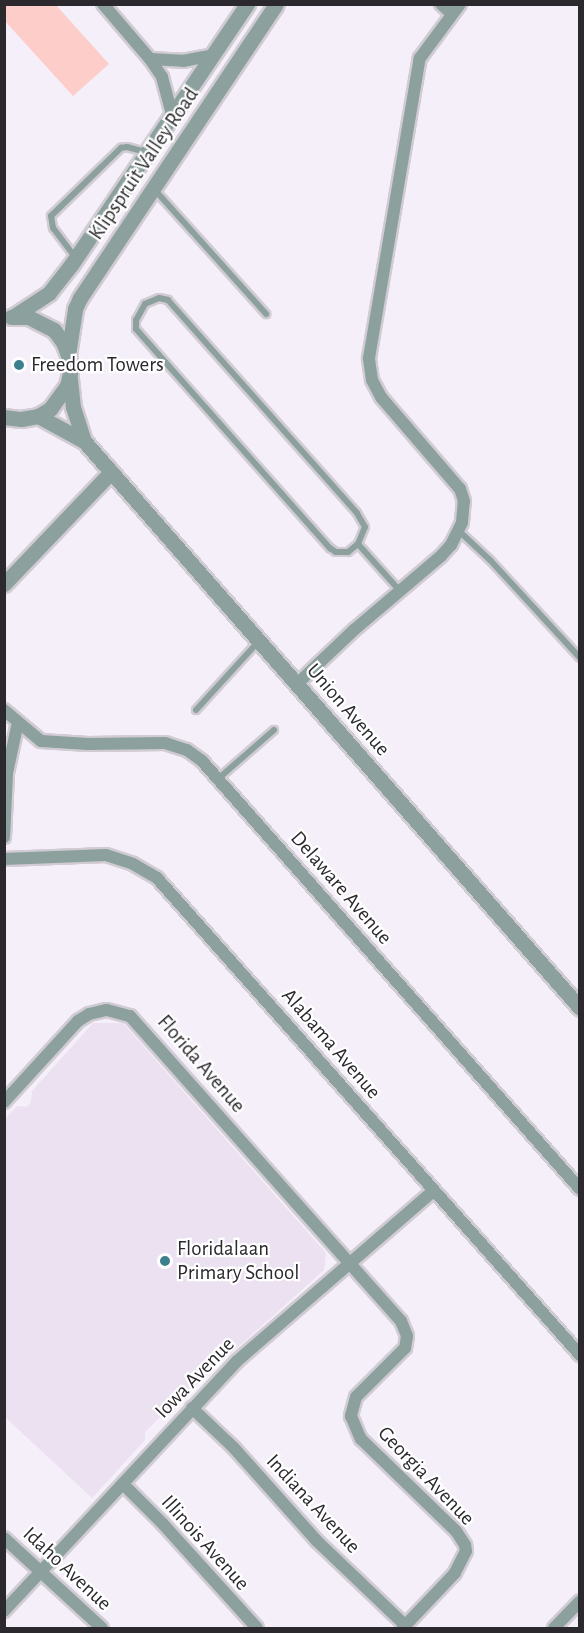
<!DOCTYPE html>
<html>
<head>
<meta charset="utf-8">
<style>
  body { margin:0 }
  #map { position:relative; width:584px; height:1633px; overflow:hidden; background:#f5eff9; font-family:"Alegreya Sans",sans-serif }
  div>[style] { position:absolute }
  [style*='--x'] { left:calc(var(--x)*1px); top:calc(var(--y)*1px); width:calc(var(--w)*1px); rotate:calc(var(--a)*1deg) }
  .built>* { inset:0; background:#ebe1f1 }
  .building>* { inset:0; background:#fdcec9 }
  .roads { filter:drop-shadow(2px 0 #d1cbd4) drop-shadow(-2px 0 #d1cbd4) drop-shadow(0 2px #d1cbd4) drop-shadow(0 -2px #d1cbd4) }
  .service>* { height:6px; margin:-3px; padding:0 3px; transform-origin:3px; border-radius:3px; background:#8ca19d }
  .minor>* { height:12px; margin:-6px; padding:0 6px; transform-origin:6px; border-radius:6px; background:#8ca19d }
  .tertiary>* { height:15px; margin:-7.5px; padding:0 7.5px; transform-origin:7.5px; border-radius:7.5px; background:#8ca19d }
  .dots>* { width:16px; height:16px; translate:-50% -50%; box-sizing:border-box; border:3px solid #fff; border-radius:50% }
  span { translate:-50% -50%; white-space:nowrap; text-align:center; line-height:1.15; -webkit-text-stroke:4.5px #fff; paint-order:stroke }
  .street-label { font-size:21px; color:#2b292d }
  .poi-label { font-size:21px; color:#2b292d }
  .left { translate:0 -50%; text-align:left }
  .frame { position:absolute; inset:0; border:6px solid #2b292d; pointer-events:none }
</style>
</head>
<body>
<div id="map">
  <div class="built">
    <i style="clip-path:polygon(93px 1023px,123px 1023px,326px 1253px,324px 1270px,189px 1391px,186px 1391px,145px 1432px,145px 1440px,92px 1498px,5px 1417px,4px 1120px,17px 1106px,27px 1107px,31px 1102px,32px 1091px)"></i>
  </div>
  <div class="building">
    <i style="clip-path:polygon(4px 4px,55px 4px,109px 64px,73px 96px,4px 20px)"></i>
  </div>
  <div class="roads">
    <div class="service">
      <i style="--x:154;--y:189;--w:168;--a:48.1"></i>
      <i style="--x:75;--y:257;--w:36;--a:-127"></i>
      <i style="--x:53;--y:228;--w:12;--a:-99"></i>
      <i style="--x:51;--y:216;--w:98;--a:-44.2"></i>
      <i style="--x:121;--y:148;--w:6;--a:-9"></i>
      <i style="--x:127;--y:147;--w:20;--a:15"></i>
      <i style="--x:459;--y:531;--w:42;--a:43.1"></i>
      <i style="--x:490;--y:560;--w:133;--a:47.4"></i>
      <i style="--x:358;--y:544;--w:18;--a:-68"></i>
      <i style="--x:365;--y:527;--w:16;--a:-120"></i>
      <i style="--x:357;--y:513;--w:285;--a:-131.6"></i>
      <i style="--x:168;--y:300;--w:9;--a:-167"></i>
      <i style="--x:159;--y:298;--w:15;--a:157"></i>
      <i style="--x:145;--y:304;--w:18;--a:119"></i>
      <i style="--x:136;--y:320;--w:9;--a:90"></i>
      <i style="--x:136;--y:329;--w:293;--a:48.5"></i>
      <i style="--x:330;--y:548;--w:7;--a:34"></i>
      <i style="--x:336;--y:552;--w:12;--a:0"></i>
      <i style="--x:348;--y:552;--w:13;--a:-39"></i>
      <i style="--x:358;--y:544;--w:63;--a:48.2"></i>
      <i style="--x:196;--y:710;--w:93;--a:-47.6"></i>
      <i style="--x:219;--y:778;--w:73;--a:-41.1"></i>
    </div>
    <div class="minor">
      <i style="--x:103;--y:4;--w:72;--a:49.5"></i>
      <i style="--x:150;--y:59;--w:22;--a:56"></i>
      <i style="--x:162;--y:77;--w:39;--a:75"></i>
      <i style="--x:441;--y:4;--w:15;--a:42"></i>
      <i style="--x:150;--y:59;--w:33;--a:3"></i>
      <i style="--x:183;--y:61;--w:31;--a:-11"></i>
      <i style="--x:297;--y:684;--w:79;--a:-43.5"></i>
      <i style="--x:354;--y:630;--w:114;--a:-40.4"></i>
      <i style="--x:441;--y:556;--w:15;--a:-48"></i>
      <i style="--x:451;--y:545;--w:25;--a:-64"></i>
      <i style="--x:462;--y:522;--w:21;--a:-85"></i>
      <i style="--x:464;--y:501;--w:13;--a:-108"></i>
      <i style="--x:460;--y:489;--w:121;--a:-130.7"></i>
      <i style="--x:381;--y:397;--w:19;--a:-118"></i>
      <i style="--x:372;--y:380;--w:22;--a:-98"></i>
      <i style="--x:369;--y:358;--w:304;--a:-80.4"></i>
      <i style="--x:420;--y:58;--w:67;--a:-53.5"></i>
      <i style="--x:4;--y:710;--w:48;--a:40"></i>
      <i style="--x:41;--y:741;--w:47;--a:3.7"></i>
      <i style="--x:88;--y:744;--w:77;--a:-0.7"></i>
      <i style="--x:165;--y:743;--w:23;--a:18"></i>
      <i style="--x:187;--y:750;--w:19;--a:36"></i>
      <i style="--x:202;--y:761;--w:571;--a:48.55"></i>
      <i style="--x:4;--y:837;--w:64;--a:-87.3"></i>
      <i style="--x:7;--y:773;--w:52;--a:-77.8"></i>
      <i style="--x:4;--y:859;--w:102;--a:-2.2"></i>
      <i style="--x:106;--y:855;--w:28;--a:18"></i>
      <i style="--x:133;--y:864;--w:28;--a:30"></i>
      <i style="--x:157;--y:878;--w:638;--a:48.43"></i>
      <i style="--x:4;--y:1102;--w:110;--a:-47.6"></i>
      <i style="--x:78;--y:1021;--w:13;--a:-32"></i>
      <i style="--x:89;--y:1014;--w:18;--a:-13"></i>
      <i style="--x:107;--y:1010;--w:24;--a:15"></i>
      <i style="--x:130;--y:1016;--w:408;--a:48.4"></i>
      <i style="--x:401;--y:1321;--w:16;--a:68"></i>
      <i style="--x:407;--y:1336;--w:12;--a:99"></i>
      <i style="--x:405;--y:1348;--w:69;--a:135"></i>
      <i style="--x:356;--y:1397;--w:20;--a:105"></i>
      <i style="--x:351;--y:1416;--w:25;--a:67"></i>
      <i style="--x:361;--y:1439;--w:132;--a:44.1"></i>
      <i style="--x:456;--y:1531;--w:17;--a:57"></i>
      <i style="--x:465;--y:1545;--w:6;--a:81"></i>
      <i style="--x:466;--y:1551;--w:25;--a:117"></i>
      <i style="--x:455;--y:1573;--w:76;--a:133.4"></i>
      <i style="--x:192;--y:1408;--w:58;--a:43.6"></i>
      <i style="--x:234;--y:1448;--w:125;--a:48.3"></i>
      <i style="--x:317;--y:1541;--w:123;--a:43.7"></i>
      <i style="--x:123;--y:1484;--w:57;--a:45"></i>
      <i style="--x:163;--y:1524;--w:140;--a:47.9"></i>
      <i style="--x:4;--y:1538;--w:133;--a:42.6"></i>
      <i style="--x:4;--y:1611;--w:342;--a:-47"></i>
      <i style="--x:237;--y:1361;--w:258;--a:-40.9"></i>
      <i style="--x:554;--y:1628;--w:37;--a:-46"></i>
    </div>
    <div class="tertiary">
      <i style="--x:14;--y:316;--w:42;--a:-33.3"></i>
      <i style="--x:49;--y:293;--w:36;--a:-52"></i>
      <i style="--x:71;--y:265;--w:315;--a:-56"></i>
      <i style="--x:68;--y:355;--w:47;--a:-81.3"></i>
      <i style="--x:75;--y:309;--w:12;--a:-66"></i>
      <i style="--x:80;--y:298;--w:353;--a:-56.3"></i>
      <i style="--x:70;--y:379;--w:28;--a:84"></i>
      <i style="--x:73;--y:407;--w:36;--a:72"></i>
      <i style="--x:38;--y:416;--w:52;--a:28.5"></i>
      <i style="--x:84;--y:441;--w:753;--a:48.82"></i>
      <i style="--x:4;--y:417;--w:17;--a:7"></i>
      <i style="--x:21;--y:419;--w:17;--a:-10"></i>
      <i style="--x:38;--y:416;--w:14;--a:-30"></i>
      <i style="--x:50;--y:409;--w:29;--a:-54"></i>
      <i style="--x:67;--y:386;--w:13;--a:-77"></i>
      <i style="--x:70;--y:373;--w:18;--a:-96"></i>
      <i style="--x:68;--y:355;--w:14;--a:-111"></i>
      <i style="--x:63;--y:342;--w:15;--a:-127"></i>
      <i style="--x:54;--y:330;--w:29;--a:-153"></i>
      <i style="--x:28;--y:317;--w:17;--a:180"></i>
      <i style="--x:4;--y:584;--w:155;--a:-46.3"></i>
    </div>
  </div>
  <div class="dots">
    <i style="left:19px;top:365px;background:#3c808e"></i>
    <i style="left:165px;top:1261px;background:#3c808e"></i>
  </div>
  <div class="street-label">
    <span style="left:144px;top:164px;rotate:-56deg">Klipspruit Valley Road</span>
    <span style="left:348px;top:710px;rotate:49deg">Union Avenue</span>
    <span style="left:341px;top:888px;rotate:49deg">Delaware Avenue</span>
    <span style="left:331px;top:1044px;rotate:49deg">Alabama Avenue</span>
    <span style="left:201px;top:1064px;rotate:49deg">Florida Avenue</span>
    <span style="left:195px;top:1378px;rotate:-46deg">Iowa Avenue</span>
    <span style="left:426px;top:1476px;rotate:46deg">Georgia Avenue</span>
    <span style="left:313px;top:1504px;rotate:47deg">Indiana Avenue</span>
    <span style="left:205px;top:1543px;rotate:48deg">Illinois Avenue</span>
    <span style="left:67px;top:1569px;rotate:43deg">Idaho Avenue</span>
  </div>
  <div class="poi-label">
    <span class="left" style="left:31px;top:365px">Freedom Towers</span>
    <span class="left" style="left:177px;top:1261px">Floridalaan<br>Primary School</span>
  </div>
  <div class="frame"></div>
</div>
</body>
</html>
